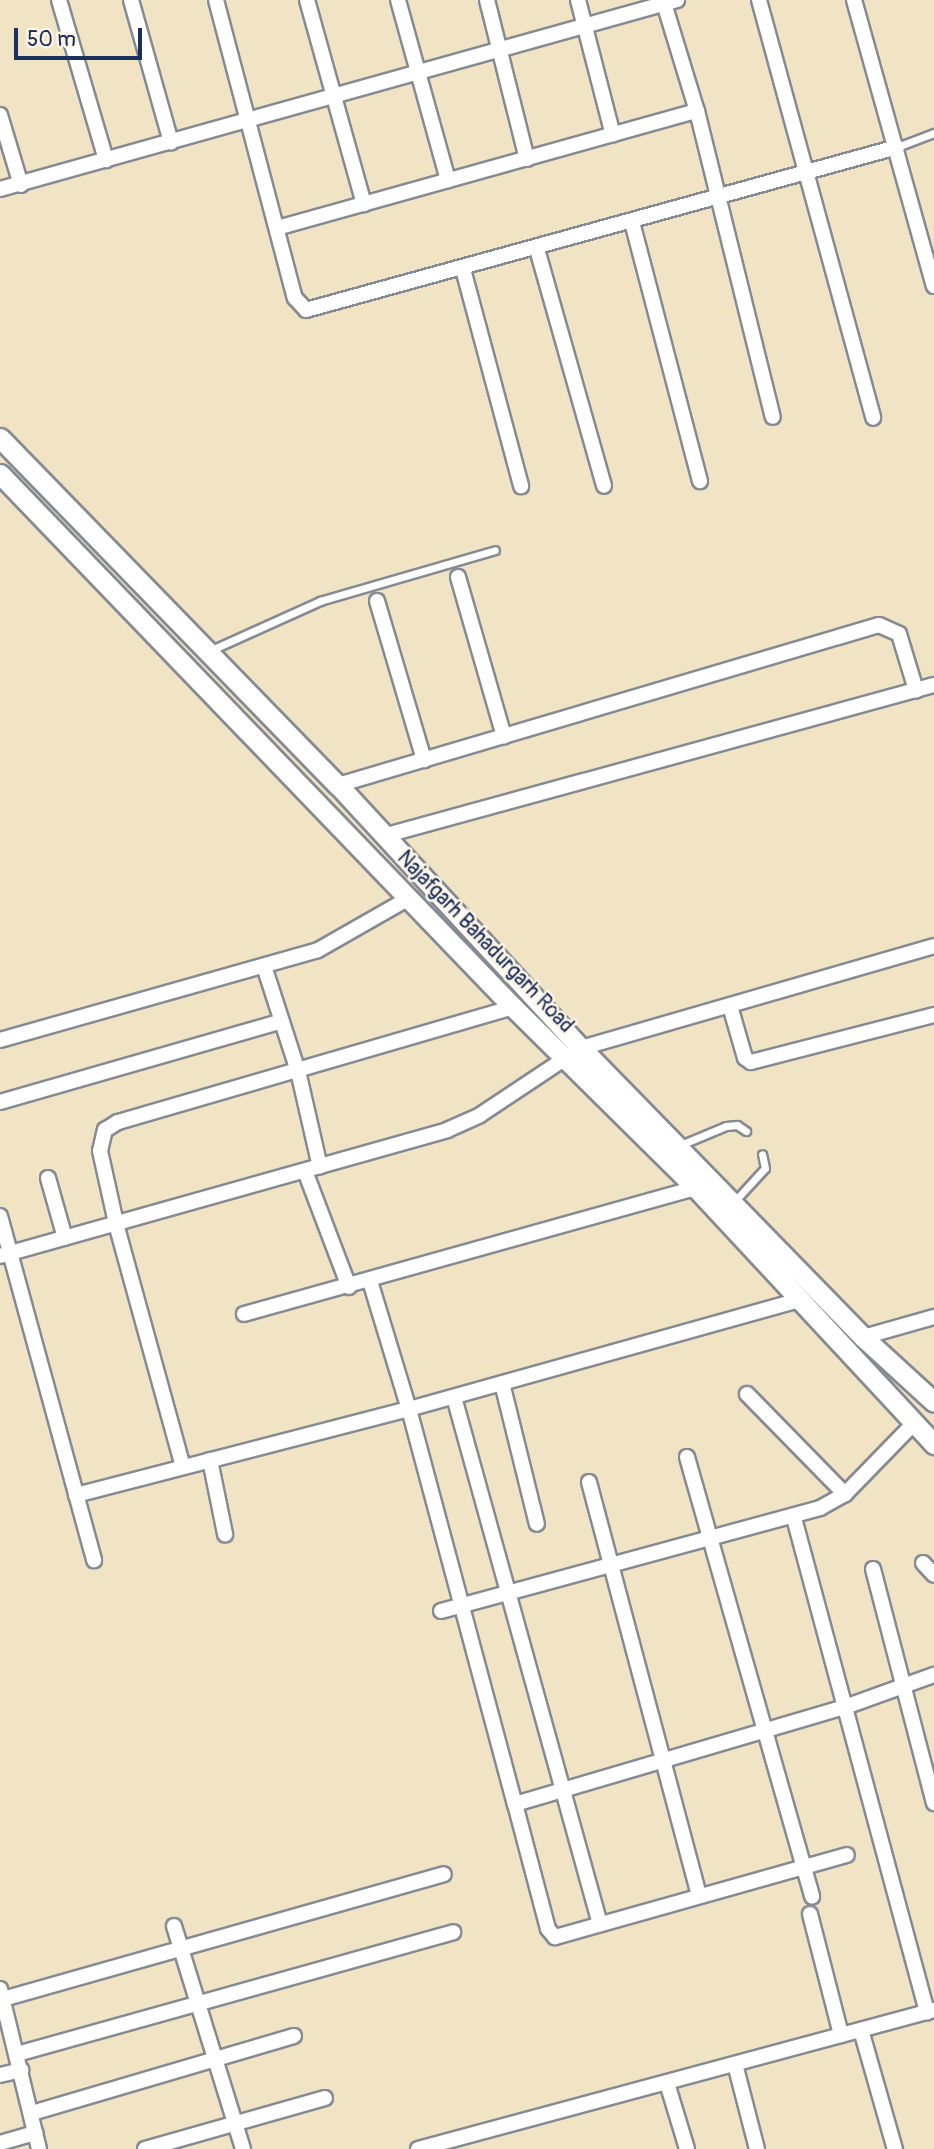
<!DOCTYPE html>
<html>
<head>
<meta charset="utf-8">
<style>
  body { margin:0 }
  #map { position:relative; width:934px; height:2149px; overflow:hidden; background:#f0e4c5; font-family:Pangolin,sans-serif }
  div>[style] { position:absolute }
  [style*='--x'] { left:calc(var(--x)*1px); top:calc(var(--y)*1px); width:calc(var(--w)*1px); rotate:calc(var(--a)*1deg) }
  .roads { filter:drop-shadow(2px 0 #868a92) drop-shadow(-2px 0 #868a92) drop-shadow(0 2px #868a92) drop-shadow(0 -2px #868a92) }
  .service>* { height:7px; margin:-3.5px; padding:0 3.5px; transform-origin:3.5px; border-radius:3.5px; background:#fff }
  .minor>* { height:14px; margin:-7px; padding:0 7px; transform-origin:7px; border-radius:7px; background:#fff }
  .secondary>* { height:19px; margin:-9.5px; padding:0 9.5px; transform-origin:9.5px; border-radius:9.5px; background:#fff }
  span { translate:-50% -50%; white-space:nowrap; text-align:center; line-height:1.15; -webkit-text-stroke:5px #fcf5e5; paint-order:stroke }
  .street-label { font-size:21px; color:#1b2f5e }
  .scale { position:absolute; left:14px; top:28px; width:128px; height:32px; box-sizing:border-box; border:4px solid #1b2f5e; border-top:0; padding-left:9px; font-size:21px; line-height:24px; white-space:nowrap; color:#1b2f5e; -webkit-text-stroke:5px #fcf5e5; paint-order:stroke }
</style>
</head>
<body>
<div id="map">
  <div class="roads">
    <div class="service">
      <i style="--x:897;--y:147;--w:40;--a:-21"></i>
      <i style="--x:209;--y:651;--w:122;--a:-24.2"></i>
      <i style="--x:320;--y:601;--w:182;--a:-16.2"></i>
      <i style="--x:678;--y:1146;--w:52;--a:-22.6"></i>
      <i style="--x:726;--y:1126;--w:11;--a:-5"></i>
      <i style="--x:737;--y:1125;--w:11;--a:34"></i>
      <i style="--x:733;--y:1203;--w:47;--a:-47.6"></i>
      <i style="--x:765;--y:1168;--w:14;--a:-102"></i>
    </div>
    <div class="minor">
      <i style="--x:59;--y:0;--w:167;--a:73.6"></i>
      <i style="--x:131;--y:0;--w:148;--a:74.3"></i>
      <i style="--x:216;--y:0;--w:308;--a:75.2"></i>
      <i style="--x:295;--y:298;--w:16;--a:47"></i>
      <i style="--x:306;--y:310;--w:613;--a:-15.42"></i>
      <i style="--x:307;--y:0;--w:212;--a:74.4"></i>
      <i style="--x:398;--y:0;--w:187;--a:74.5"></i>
      <i style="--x:487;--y:0;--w:164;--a:75.9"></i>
      <i style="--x:578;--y:0;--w:139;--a:75.5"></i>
      <i style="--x:663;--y:0;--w:116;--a:73"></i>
      <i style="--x:697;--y:111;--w:315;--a:76.1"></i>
      <i style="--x:759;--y:0;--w:433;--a:74.7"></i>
      <i style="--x:854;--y:0;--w:297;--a:74.4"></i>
      <i style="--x:0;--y:115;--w:73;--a:73.3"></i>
      <i style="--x:0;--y:189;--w:703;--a:-15.6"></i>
      <i style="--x:632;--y:222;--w:268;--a:75.3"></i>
      <i style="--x:277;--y:228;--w:436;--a:-15.6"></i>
      <i style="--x:537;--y:249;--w:246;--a:74.2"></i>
      <i style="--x:463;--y:269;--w:225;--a:75"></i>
      <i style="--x:458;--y:577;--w:166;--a:73.9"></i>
      <i style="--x:377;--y:601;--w:166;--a:73.5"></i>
      <i style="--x:338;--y:785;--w:564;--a:-16.48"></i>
      <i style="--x:879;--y:625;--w:22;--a:24"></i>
      <i style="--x:899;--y:634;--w:59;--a:73.1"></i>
      <i style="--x:383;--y:836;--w:571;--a:-15.33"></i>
      <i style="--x:264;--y:966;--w:110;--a:72.1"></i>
      <i style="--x:298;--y:1071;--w:98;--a:77.1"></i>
      <i style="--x:730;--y:1006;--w:54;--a:73.9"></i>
      <i style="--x:745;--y:1058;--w:7;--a:34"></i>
      <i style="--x:751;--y:1062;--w:189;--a:-14.4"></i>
      <i style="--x:0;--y:1040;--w:330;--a:-15.8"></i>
      <i style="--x:318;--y:950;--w:105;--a:-29.7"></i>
      <i style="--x:0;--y:1102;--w:293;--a:-16"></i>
      <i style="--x:305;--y:1171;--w:124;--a:69.2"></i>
      <i style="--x:48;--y:1178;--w:62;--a:74.2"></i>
      <i style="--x:0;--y:1216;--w:357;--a:74.7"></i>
      <i style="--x:0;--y:1256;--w:464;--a:-15.7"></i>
      <i style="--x:447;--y:1130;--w:36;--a:-24"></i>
      <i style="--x:480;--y:1115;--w:121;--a:-33.6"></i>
      <i style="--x:581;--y:1048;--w:367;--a:-16.1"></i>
      <i style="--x:370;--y:1281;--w:134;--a:73.1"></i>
      <i style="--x:409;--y:1409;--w:409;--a:75"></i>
      <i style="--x:515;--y:1804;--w:344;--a:-16.4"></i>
      <i style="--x:845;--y:1707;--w:95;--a:-19.8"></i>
      <i style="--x:244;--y:1314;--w:469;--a:-15.6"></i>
      <i style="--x:863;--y:1337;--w:74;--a:-15.7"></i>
      <i style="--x:502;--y:1383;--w:145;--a:76.1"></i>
      <i style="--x:747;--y:1394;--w:140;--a:45.6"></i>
      <i style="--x:454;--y:1397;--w:547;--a:74.52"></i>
      <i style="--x:687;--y:1457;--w:457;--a:74.1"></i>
      <i style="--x:210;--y:1460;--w:76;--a:78.5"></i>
      <i style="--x:183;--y:1467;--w:253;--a:-105.4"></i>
      <i style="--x:116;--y:1223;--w:74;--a:-102.5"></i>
      <i style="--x:100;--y:1151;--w:22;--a:-77"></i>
      <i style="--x:105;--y:1130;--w:15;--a:-32"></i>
      <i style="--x:118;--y:1122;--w:411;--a:-16.2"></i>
      <i style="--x:589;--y:1482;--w:428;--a:75.1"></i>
      <i style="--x:76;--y:1495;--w:344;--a:-14.5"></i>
      <i style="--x:409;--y:1409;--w:402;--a:-15.6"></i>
      <i style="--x:794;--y:1518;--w:512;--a:74.93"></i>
      <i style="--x:923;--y:1563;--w:16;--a:47"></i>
      <i style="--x:873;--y:1569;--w:242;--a:75.4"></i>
      <i style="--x:441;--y:1611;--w:393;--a:-15.2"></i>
      <i style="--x:820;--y:1508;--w:29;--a:-29"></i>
      <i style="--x:845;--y:1494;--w:99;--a:-45.8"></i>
      <i style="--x:515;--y:1804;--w:129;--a:75.2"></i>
      <i style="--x:548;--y:1929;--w:11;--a:49"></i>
      <i style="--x:555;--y:1937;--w:303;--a:-15.7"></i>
      <i style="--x:810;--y:1914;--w:125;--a:75.6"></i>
      <i style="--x:174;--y:1926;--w:233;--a:72.8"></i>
      <i style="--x:0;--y:1989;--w:165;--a:76.3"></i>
      <i style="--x:3;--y:1999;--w:458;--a:-15.8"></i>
      <i style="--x:861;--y:2030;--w:124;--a:74.1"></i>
      <i style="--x:17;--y:2054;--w:453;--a:-15.6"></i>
      <i style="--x:735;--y:2064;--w:88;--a:75.5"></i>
      <i style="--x:0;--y:2075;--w:22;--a:-13"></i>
      <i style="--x:667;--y:2083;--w:69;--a:73.1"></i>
      <i style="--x:32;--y:2113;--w:273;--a:-16.4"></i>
      <i style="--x:0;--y:2143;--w:37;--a:-16"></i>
      <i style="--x:145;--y:2149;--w:187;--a:-15.8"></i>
      <i style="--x:418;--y:2149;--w:534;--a:-15.08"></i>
    </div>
    <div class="secondary">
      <i style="--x:0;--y:438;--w:484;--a:45.8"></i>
      <i style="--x:338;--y:785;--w:358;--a:47.3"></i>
      <i style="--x:581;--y:1048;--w:404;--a:45.7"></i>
      <i style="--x:863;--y:1337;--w:96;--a:42.5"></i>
      <i style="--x:0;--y:474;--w:740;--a:46.1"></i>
      <i style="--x:513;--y:1007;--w:257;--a:44.7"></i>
      <i style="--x:696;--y:1188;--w:350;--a:47.1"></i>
    </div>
  </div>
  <div class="street-label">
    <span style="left:485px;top:942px;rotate:46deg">Najafgarh Bahadurgarh Road</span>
  </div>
  <div class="scale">50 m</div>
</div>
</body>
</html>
